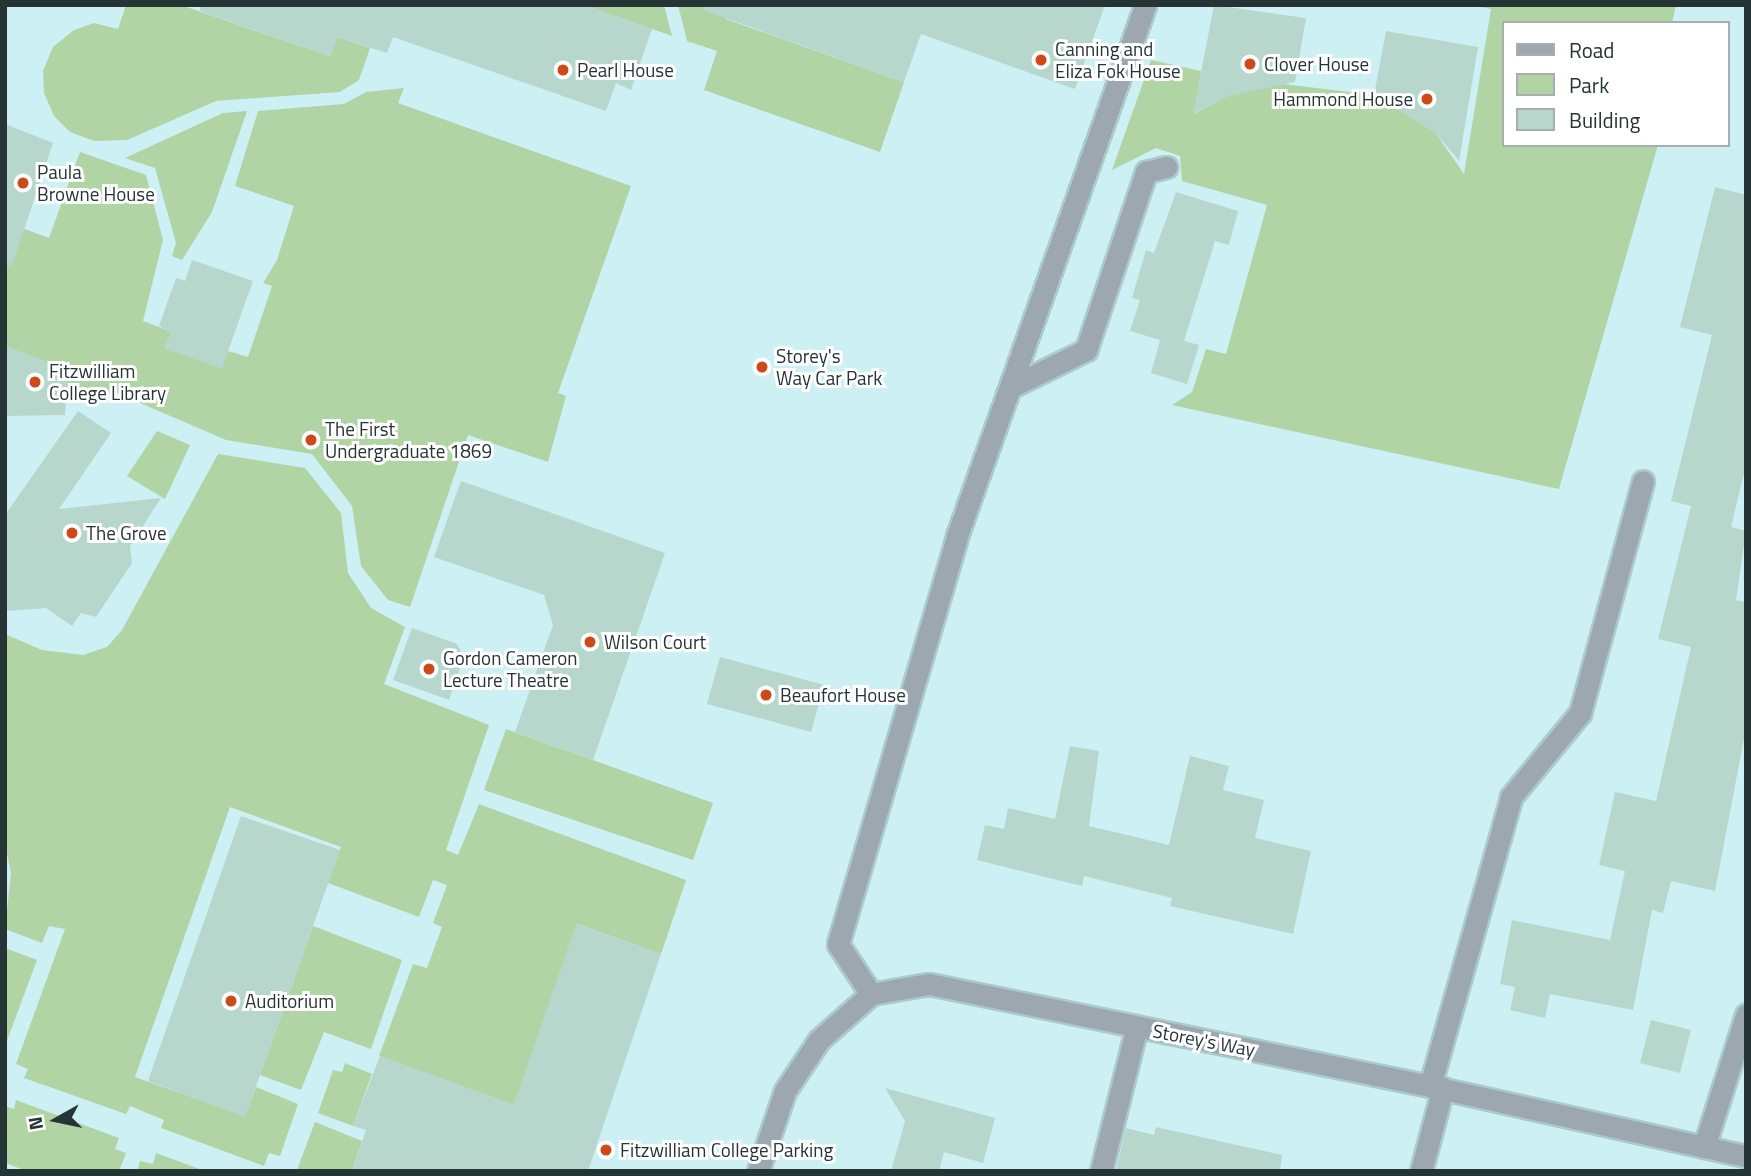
<!DOCTYPE html>
<html>
<head>
<meta charset="utf-8">
<style>
  body { margin:0 }
  #map { position:relative; width:1751px; height:1176px; overflow:hidden; background:#ccf0f4; font-family:"Titillium Web",sans-serif }
  div>[style] { position:absolute }
  [style*='--x'] { left:calc(var(--x)*1px); top:calc(var(--y)*1px); width:calc(var(--w)*1px); rotate:calc(var(--a)*1deg) }
  .green>* { inset:0; background:#b1d4a5 }
  .building>* { inset:0; background:#b7d7cc }
  .roads { filter:drop-shadow(2px 0 #abcace) drop-shadow(-2px 0 #abcace) drop-shadow(0 2px #abcace) drop-shadow(0 -2px #abcace) }
  .lane>* { height:21px; margin:-10.5px; padding:0 10.5px; transform-origin:10.5px; border-radius:10.5px; background:#9ca7af }
  .street>* { height:21px; margin:-10.5px; padding:0 10.5px; transform-origin:10.5px; border-radius:10.5px; background:#9ca7af }
  .dots>* { width:19px; height:19px; translate:-50% -50%; box-sizing:border-box; border:4px solid #fff; border-radius:50% }
  span { translate:-50% -50%; white-space:nowrap; text-align:center; line-height:1.15; -webkit-text-stroke:6px #fff; paint-order:stroke }
  .poi-label { font-size:19px; color:#263436 }
  .left { translate:0 -50%; text-align:left }
  .right { translate:-100% -50%; text-align:right }
  .street-label { font-size:19px; color:#263436 }
  .frame { position:absolute; inset:0; border:7px solid #263436; pointer-events:none }
  .legend { position:absolute; left:1502px; top:21px; width:228px; height:126px; box-sizing:border-box; background:#fff; border:2px solid #a8aeaf; margin:0; padding:9px 12px; list-style:none; font-size:21px; color:#263436 }
  .legend li { display:flex; align-items:center; gap:14px; height:35px }
  .legend b { width:35px; border:2px solid #a8aeaf }
  .north { position:absolute; left:21px; top:1085px; width:70px; height:70px; -webkit-text-stroke:5px #fff; paint-order:stroke; rotate:261deg; font-size:19px; font-weight:700; line-height:28px; text-align:center; color:#263436 }
  .north::after { content:''; display:block; margin:auto; width:24px; height:32px; background:#263436; clip-path:polygon(50% 0,100% 100%,50% 72%,0 100%) }
</style>
</head>
<body>
<div id="map">
  <div class="green">
    <i style="clip-path:polygon(126px 5px,181px 5px,330px 56px,337px 37px,370px 48px,359px 80px,340px 92px,216px 101px,127px 140px,94px 141px,70px 132px,54px 116px,44px 93px,43px 71px,53px 47px,74px 30px,94px 23px,118px 29px)"></i>
    <i style="clip-path:polygon(584px 5px,664px 5px,672px 36px,652px 29px)"></i>
    <i style="clip-path:polygon(678px 5px,731px 5px,726px 19px,904px 82px,880px 152px,704px 90px,717px 51px,687px 41px)"></i>
    <i style="clip-path:polygon(1471px 5px,1676px 5px,1672px 23px,1504px 23px,1504px 145px,1658px 145px,1559px 489px,1172px 405px,1192px 392px,1206px 349px,1226px 354px,1267px 205px,1182px 181px,1180px 156px,1156px 148px,1112px 170px,1151px 60px,1201px 71px,1194px 114px,1227px 96px,1275px 83px,1374px 95px,1435px 132px,1464px 174px,1491px 9px)"></i>
    <i style="clip-path:polygon(404px 88px,398px 103px,631px 186px,558px 393px,566px 396px,548px 462px,468px 435px,410px 607px,388px 600px,361px 566px,352px 506px,312px 454px,226px 440px,117px 393px,67px 400px,34px 415px,67px 380px,67px 372px,5px 346px,5px 222px,49px 238px,80px 152px,146px 175px,163px 240px,143px 321px,172px 332px,165px 348px,222px 368px,228px 351px,248px 357px,272px 286px,263px 283px,277px 260px,294px 206px,235px 186px,258px 111px,344px 104px,366px 92px)"></i>
    <i style="clip-path:polygon(247px 111px,212px 212px,182px 260px,172px 256px,176px 243px,155px 168px,125px 158px,223px 113px)"></i>
    <i style="clip-path:polygon(157px 431px,190px 445px,165px 499px,127px 476px)"></i>
    <i style="clip-path:polygon(218px 454px,305px 468px,341px 513px,348px 573px,371px 608px,405px 627px,384px 684px,489px 725px,446px 850px,458px 855px,479px 804px,686px 880px,661px 954px,577px 924px,514px 1105px,379px 1056px,413px 964px,427px 968px,442px 927px,433px 923px,447px 885px,433px 880px,419px 917px,328px 883px,341px 847px,230px 807px,135px 1077px,245px 1116px,256px 1087px,298px 1104px,280px 1156px,269px 1153px,264px 1166px,161px 1128px,164px 1120px,130px 1106px,126px 1114px,24px 1078px,28px 1069px,16px 1064px,65px 929px,49px 926px,42px 943px,5px 929px,11px 873px,5px 844px,5px 634px,42px 650px,83px 655px,107px 647px,122px 630px)"></i>
    <i style="clip-path:polygon(506px 729px,713px 803px,693px 860px,484px 790px)"></i>
    <i style="clip-path:polygon(313px 926px,402px 960px,371px 1049px,324px 1032px,301px 1090px,260px 1075px)"></i>
    <i style="clip-path:polygon(5px 948px,37px 960px,5px 1046px)"></i>
    <i style="clip-path:polygon(345px 1063px,372px 1074px,353px 1126px,318px 1113px,333px 1070px,342px 1072px)"></i>
    <i style="clip-path:polygon(16px 1100px,119px 1138px,115px 1149px,126px 1153px,119px 1171px,27px 1171px,5px 1163px,5px 1106px,14px 1109px)"></i>
    <i style="clip-path:polygon(315px 1122px,362px 1141px,352px 1171px,297px 1170px)"></i>
    <i style="clip-path:polygon(156px 1153px,205px 1171px,137px 1171px,140px 1161px,153px 1164px)"></i>
  </div>
  <div class="building">
    <i style="clip-path:polygon(201px 5px,584px 5px,652px 29px,631px 90px,616px 83px,606px 111px,393px 37px,387px 53px,337px 37px,330px 56px,200px 11px)"></i>
    <i style="clip-path:polygon(704px 5px,1105px 5px,1075px 89px,921px 34px,904px 82px,703px 10px)"></i>
    <i style="clip-path:polygon(1214px 5px,1306px 18px,1295px 82px,1227px 96px,1193px 114px)"></i>
    <i style="clip-path:polygon(1386px 31px,1478px 47px,1459px 161px,1435px 132px,1374px 95px)"></i>
    <i style="clip-path:polygon(5px 124px,53px 143px,12px 266px,5px 264px)"></i>
    <i style="clip-path:polygon(1715px 187px,1746px 195px,1746px 465px,1731px 527px,1746px 531px,1736px 600px,1746px 602px,1746px 728px,1715px 891px,1671px 881px,1663px 913px,1652px 910px,1633px 1010px,1550px 994px,1545px 1018px,1510px 1010px,1515px 987px,1500px 984px,1512px 920px,1610px 940px,1625px 871px,1599px 865px,1615px 792px,1656px 801px,1691px 647px,1658px 639px,1691px 506px,1671px 501px,1712px 335px,1680px 327px)"></i>
    <i style="clip-path:polygon(1176px 192px,1238px 211px,1229px 245px,1215px 241px,1184px 341px,1199px 345px,1187px 384px,1151px 373px,1160px 340px,1130px 331px,1140px 300px,1132px 298px,1146px 250px,1154px 253px)"></i>
    <i style="clip-path:polygon(192px 260px,253px 281px,222px 368px,165px 349px,172px 332px,159px 326px,176px 278px,185px 281px)"></i>
    <i style="clip-path:polygon(5px 346px,67px 368px,65px 415px,5px 416px)"></i>
    <i style="clip-path:polygon(78px 411px,111px 433px,59px 509px,161px 498px,130px 546px,132px 563px,96px 617px,81px 613px,72px 626px,46px 608px,5px 611px,5px 515px)"></i>
    <i style="clip-path:polygon(461px 481px,665px 553px,593px 760px,515px 732px,553px 625px,544px 595px,434px 557px)"></i>
    <i style="clip-path:polygon(412px 628px,457px 644px,464px 657px,449px 700px,393px 680px)"></i>
    <i style="clip-path:polygon(720px 657px,824px 685px,811px 732px,707px 704px)"></i>
    <i style="clip-path:polygon(1070px 746px,1099px 751px,1089px 826px,1169px 845px,1190px 756px,1229px 766px,1223px 790px,1264px 800px,1255px 838px,1311px 851px,1293px 934px,1170px 906px,1172px 898px,1084px 876px,1082px 886px,977px 860px,985px 825px,1004px 829px,1008px 808px,1055px 819px)"></i>
    <i style="clip-path:polygon(241px 816px,340px 850px,245px 1117px,148px 1081px)"></i>
    <i style="clip-path:polygon(576px 924px,661px 954px,588px 1171px,352px 1171px,366px 1130px,353px 1126px,380px 1056px,514px 1105px)"></i>
    <i style="clip-path:polygon(1651px 1020px,1691px 1030px,1680px 1073px,1640px 1063px)"></i>
    <i style="clip-path:polygon(885px 1088px,995px 1118px,983px 1163px,944px 1152px,939px 1171px,891px 1171px,905px 1121px)"></i>
    <i style="clip-path:polygon(1156px 1127px,1282px 1155px,1280px 1171px,1116px 1171px,1126px 1128px,1154px 1135px)"></i>
  </div>
  <div class="roads">
    <div class="lane">
      <i style="--x:1011;--y:387;--w:84;--a:-26.3"></i>
      <i style="--x:1086;--y:350;--w:188;--a:-71.4"></i>
      <i style="--x:1146;--y:172;--w:21;--a:-14"></i>
      <i style="--x:871;--y:994;--w:60;--a:-123.4"></i>
      <i style="--x:838;--y:944;--w:425;--a:-73.7"></i>
      <i style="--x:957;--y:536;--w:562;--a:-70.47"></i>
      <i style="--x:1430;--y:1086;--w:300;--a:-74.3"></i>
      <i style="--x:1511;--y:797;--w:109;--a:-50.6"></i>
      <i style="--x:1580;--y:713;--w:240;--a:-74.8"></i>
      <i style="--x:1101;--y:1171;--w:149;--a:-76.1"></i>
    </div>
    <div class="street">
      <i style="--x:1704;--y:1147;--w:139;--a:-72.3"></i>
      <i style="--x:758;--y:1171;--w:84;--a:-71.4"></i>
      <i style="--x:785;--y:1091;--w:61;--a:-56.3"></i>
      <i style="--x:819;--y:1040;--w:69;--a:-41.5"></i>
      <i style="--x:871;--y:994;--w:59;--a:-9.8"></i>
      <i style="--x:929;--y:984;--w:511;--a:11.51"></i>
      <i style="--x:1430;--y:1086;--w:324;--a:12.5"></i>
      <i style="--x:1421;--y:1171;--w:86;--a:-75.2"></i>
    </div>
  </div>
  <div class="dots">
    <i style="left:1041px;top:60px;background:#cf4817"></i>
    <i style="left:1250px;top:64px;background:#cf4817"></i>
    <i style="left:563px;top:70px;background:#cf4817"></i>
    <i style="left:1427px;top:99px;background:#cf4817"></i>
    <i style="left:23px;top:183px;background:#cf4817"></i>
    <i style="left:762px;top:367px;background:#cf4817"></i>
    <i style="left:35px;top:382px;background:#cf4817"></i>
    <i style="left:311px;top:440px;background:#cf4817"></i>
    <i style="left:72px;top:533px;background:#cf4817"></i>
    <i style="left:590px;top:642px;background:#cf4817"></i>
    <i style="left:429px;top:669px;background:#cf4817"></i>
    <i style="left:766px;top:695px;background:#cf4817"></i>
    <i style="left:231px;top:1001px;background:#cf4817"></i>
    <i style="left:606px;top:1150px;background:#cf4817"></i>
  </div>
  <div class="poi-label">
    <span class="left" style="left:1055px;top:60px">Canning and<br>Eliza Fok House</span>
    <span class="left" style="left:1264px;top:64px">Clover House</span>
    <span class="left" style="left:577px;top:70px">Pearl House</span>
    <span class="right" style="left:1413px;top:99px">Hammond House</span>
    <span class="left" style="left:37px;top:183px">Paula<br>Browne House</span>
    <span class="left" style="left:776px;top:367px">Storey's<br>Way Car Park</span>
    <span class="left" style="left:49px;top:382px">Fitzwilliam<br>College Library</span>
    <span class="left" style="left:325px;top:440px">The First<br>Undergraduate 1869</span>
    <span class="left" style="left:86px;top:533px">The Grove</span>
    <span class="left" style="left:604px;top:642px">Wilson Court</span>
    <span class="left" style="left:443px;top:669px">Gordon Cameron<br>Lecture Theatre</span>
    <span class="left" style="left:780px;top:695px">Beaufort House</span>
    <span class="left" style="left:245px;top:1001px">Auditorium</span>
    <span class="left" style="left:620px;top:1150px">Fitzwilliam College Parking</span>
  </div>
  <div class="street-label">
    <span style="left:1204px;top:1040px;rotate:11deg">Storey's Way</span>
  </div>
  <div class="frame"></div>
  <ul class="legend">
  <li><b style="height:9px;background:#9ca7af"></b>Road</li>
  <li><b style="height:19px;background:#b1d4a5"></b>Park</li>
  <li><b style="height:19px;background:#b7d7cc"></b>Building</li>
  </ul>
  <div class="north">N</div>
</div>
</body>
</html>
